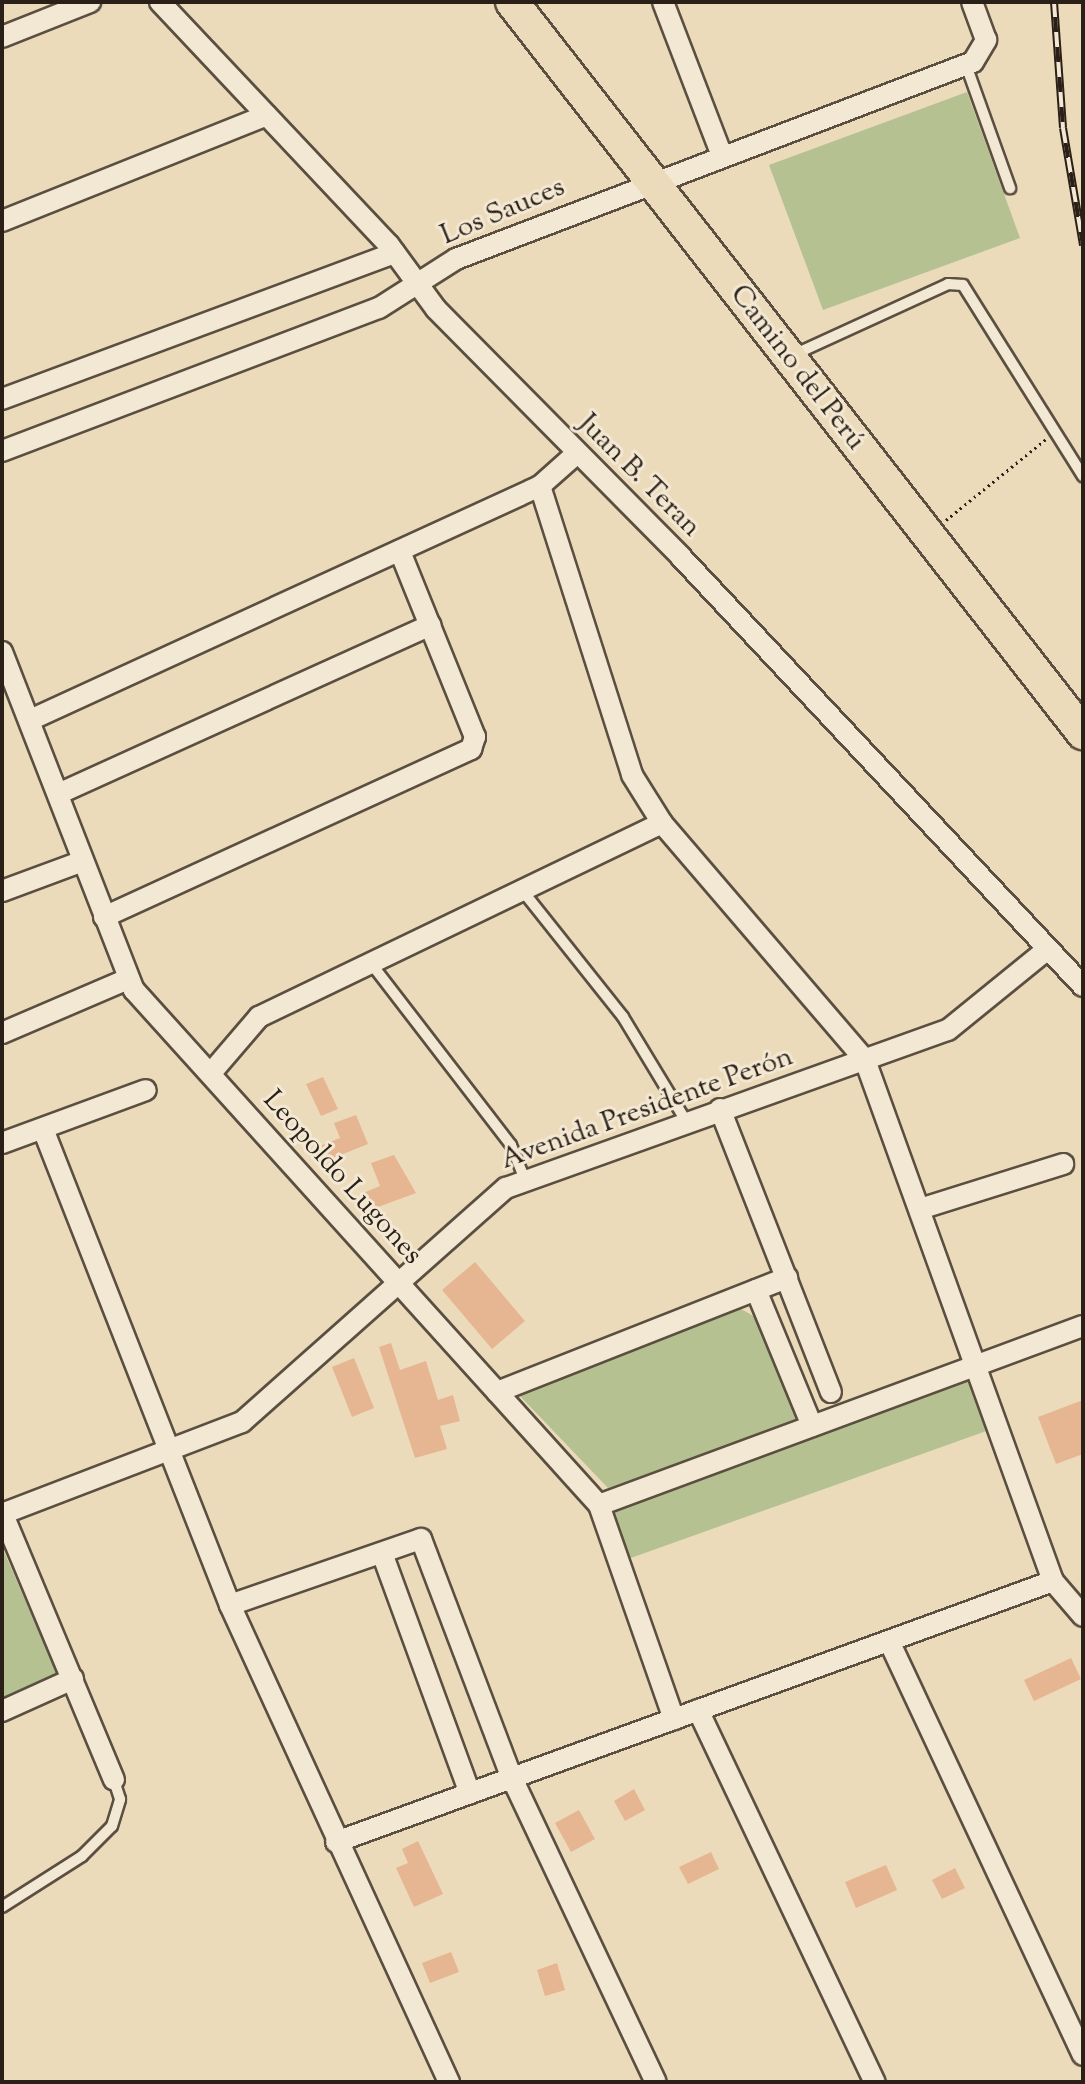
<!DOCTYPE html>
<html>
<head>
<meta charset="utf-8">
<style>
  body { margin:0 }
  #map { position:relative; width:1085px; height:2084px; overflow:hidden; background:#ecdbbb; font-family:"Sorts Mill Goudy",serif }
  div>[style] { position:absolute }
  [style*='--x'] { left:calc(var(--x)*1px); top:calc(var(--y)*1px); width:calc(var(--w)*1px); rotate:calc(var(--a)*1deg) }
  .green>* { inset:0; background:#b6c192 }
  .building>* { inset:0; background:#e6b591 }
  .path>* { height:3px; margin-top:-1.5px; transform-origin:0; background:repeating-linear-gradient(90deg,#2a2017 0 2px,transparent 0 6px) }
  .roads { filter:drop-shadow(2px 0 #5a4f40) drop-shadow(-2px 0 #5a4f40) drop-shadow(0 2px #5a4f40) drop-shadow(0 -2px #5a4f40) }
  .lane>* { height:10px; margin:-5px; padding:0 5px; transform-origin:5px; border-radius:5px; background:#f3e8d3 }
  .street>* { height:20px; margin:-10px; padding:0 10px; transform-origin:10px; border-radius:10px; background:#f3e8d3 }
  .primary>* { height:32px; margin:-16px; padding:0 16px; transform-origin:16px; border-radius:16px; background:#ecdbbb }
  .rail>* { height:8px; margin-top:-4px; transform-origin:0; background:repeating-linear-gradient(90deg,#f3e8d3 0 15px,#2a2017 0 30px); box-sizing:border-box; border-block:2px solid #2a2017 }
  span { translate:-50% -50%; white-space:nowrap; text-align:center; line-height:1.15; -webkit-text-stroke:6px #f3e8d3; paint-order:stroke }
  .street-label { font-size:28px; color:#2a2017 }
  .frame { position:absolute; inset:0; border:4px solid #2a2017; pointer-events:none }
</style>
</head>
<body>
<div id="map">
  <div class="green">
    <i style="clip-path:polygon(967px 92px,1020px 238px,823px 310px,769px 165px)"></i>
    <i style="clip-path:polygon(741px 1309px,764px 1322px,801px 1419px,608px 1488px,518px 1394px)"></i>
    <i style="clip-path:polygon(972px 1378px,992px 1429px,628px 1559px,612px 1510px)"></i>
    <i style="clip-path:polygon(2px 1547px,57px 1673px,2px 1698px)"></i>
  </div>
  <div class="building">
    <i style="clip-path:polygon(323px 1077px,338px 1109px,321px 1116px,306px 1084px)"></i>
    <i style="clip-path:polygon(356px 1115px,368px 1144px,323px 1162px,317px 1147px,340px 1138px,334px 1123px)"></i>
    <i style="clip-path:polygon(394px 1155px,416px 1193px,370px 1210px,363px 1193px,380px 1186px,371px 1163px)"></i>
    <i style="clip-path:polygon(475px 1262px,525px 1321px,492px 1349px,442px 1290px)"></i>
    <i style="clip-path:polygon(391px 1343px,400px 1370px,426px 1361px,438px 1400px,453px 1395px,460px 1421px,440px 1426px,447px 1449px,415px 1458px,379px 1347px)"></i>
    <i style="clip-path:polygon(354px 1358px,374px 1408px,352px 1417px,332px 1367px)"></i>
    <i style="clip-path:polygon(1083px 1400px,1083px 1454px,1056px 1464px,1038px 1417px)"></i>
    <i style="clip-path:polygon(1071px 1658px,1081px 1679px,1034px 1701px,1024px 1680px)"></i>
    <i style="clip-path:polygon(634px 1789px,645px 1810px,625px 1821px,614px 1801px)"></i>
    <i style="clip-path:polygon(579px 1810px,595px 1839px,571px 1852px,555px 1823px)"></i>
    <i style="clip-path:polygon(418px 1841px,443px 1894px,414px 1907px,396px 1868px,408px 1863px,402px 1849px)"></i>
    <i style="clip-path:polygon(711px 1852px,719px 1869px,688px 1884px,679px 1867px)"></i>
    <i style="clip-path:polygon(886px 1865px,897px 1890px,856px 1908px,845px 1882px)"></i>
    <i style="clip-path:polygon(955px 1868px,965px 1888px,942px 1899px,932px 1880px)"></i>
    <i style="clip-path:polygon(451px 1952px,459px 1972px,430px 1983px,422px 1963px)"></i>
    <i style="clip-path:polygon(557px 1963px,565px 1990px,545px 1996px,537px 1970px)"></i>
  </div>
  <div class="path">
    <i style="--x:946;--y:520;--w:129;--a:-39"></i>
  </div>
  <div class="roads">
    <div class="lane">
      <i style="--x:966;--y:65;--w:131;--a:70.3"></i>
      <i style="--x:791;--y:356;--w:173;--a:-24.6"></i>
      <i style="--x:948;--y:284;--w:15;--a:4"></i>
      <i style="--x:963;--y:285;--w:226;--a:57.9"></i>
      <i style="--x:522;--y:890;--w:162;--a:51.5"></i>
      <i style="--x:623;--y:1017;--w:122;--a:58.8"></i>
      <i style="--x:370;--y:962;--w:231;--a:52.4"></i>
      <i style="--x:511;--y:1145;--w:37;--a:68"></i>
      <i style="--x:2;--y:1907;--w:95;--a:-32.5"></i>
      <i style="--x:82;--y:1856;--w:42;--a:-45"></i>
      <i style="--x:112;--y:1826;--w:28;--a:-73"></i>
      <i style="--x:120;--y:1799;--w:20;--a:-108"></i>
    </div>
    <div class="street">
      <i style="--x:160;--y:2;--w:334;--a:46.7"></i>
      <i style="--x:389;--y:245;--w:79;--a:53.7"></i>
      <i style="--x:436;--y:309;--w:349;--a:45.3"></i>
      <i style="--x:681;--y:557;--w:588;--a:46.86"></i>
      <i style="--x:663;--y:2;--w:165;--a:69"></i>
      <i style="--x:2;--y:37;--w:95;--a:-21.7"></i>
      <i style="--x:2;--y:221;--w:285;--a:-21.8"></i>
      <i style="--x:2;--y:399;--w:419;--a:-20.4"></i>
      <i style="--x:2;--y:451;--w:403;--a:-20.8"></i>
      <i style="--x:379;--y:308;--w:91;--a:-32.5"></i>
      <i style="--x:456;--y:259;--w:553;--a:-20.86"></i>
      <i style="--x:973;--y:62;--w:26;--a:-59"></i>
      <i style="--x:986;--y:40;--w:40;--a:-110.2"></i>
      <i style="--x:576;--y:454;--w:48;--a:138.4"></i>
      <i style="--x:540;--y:486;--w:303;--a:72.3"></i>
      <i style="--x:632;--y:775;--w:57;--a:58"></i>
      <i style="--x:662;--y:823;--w:312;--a:49.4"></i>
      <i style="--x:865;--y:1060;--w:554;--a:70.16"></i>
      <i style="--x:1053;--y:1581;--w:46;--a:49.4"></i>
      <i style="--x:2;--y:652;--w:363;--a:68.7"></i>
      <i style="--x:134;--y:990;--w:694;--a:47.92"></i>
      <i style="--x:599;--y:1505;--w:227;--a:70.7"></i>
      <i style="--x:30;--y:720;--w:561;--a:-24.65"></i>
      <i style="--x:58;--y:794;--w:409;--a:-24.4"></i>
      <i style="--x:2;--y:891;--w:86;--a:-20.3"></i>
      <i style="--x:104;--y:917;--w:404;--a:-24.6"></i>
      <i style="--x:471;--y:749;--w:13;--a:-72"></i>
      <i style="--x:475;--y:737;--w:201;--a:-112"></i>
      <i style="--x:2;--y:1033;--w:137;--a:-23.2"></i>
      <i style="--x:211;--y:1073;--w:74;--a:-49.4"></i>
      <i style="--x:259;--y:1017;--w:447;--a:-25.7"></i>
      <i style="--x:720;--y:1109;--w:304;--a:68.6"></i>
      <i style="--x:43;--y:1129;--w:511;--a:68.55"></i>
      <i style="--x:230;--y:1605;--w:525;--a:65.34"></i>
      <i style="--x:2;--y:1143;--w:153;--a:-20.2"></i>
      <i style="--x:923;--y:1208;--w:147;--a:-17.4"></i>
      <i style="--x:756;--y:1290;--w:147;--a:67.6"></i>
      <i style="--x:497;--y:1392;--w:312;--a:-21.5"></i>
      <i style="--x:599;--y:1505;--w:516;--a:-20.3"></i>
      <i style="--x:2;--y:1512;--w:290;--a:67.3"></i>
      <i style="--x:2;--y:1514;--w:257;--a:-21"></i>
      <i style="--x:242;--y:1422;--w:353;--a:-41.6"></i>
      <i style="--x:506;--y:1188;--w:469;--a:-19.7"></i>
      <i style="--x:948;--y:1030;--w:124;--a:-39.1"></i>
      <i style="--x:382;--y:1553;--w:256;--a:69.9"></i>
      <i style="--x:230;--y:1605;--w:202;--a:-19.1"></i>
      <i style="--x:421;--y:1539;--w:256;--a:69.2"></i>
      <i style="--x:512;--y:1778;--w:336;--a:64.7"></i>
      <i style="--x:889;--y:1641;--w:457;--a:64.9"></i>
      <i style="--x:698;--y:1710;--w:412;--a:64.6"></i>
      <i style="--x:2;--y:1711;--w:78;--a:-24.3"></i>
      <i style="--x:336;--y:1842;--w:763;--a:-20"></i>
    </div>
    <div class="primary">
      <i style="--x:512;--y:2;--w:928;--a:52.01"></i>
    </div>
  </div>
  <div class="rail">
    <i style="--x:1054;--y:2;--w:126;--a:85.9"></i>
    <i style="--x:1063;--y:128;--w:119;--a:80.3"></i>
  </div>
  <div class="street-label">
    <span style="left:503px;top:212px;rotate:-23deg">Los Sauces</span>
    <span style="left:797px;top:368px;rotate:52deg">Camino del Perú</span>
    <span style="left:639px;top:476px;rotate:45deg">Juan B. Teran</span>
    <span style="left:647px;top:1109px;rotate:-20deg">Avenida Presidente Perón</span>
    <span style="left:342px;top:1178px;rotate:48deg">Leopoldo Lugones</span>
  </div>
  <div class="frame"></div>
</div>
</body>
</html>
